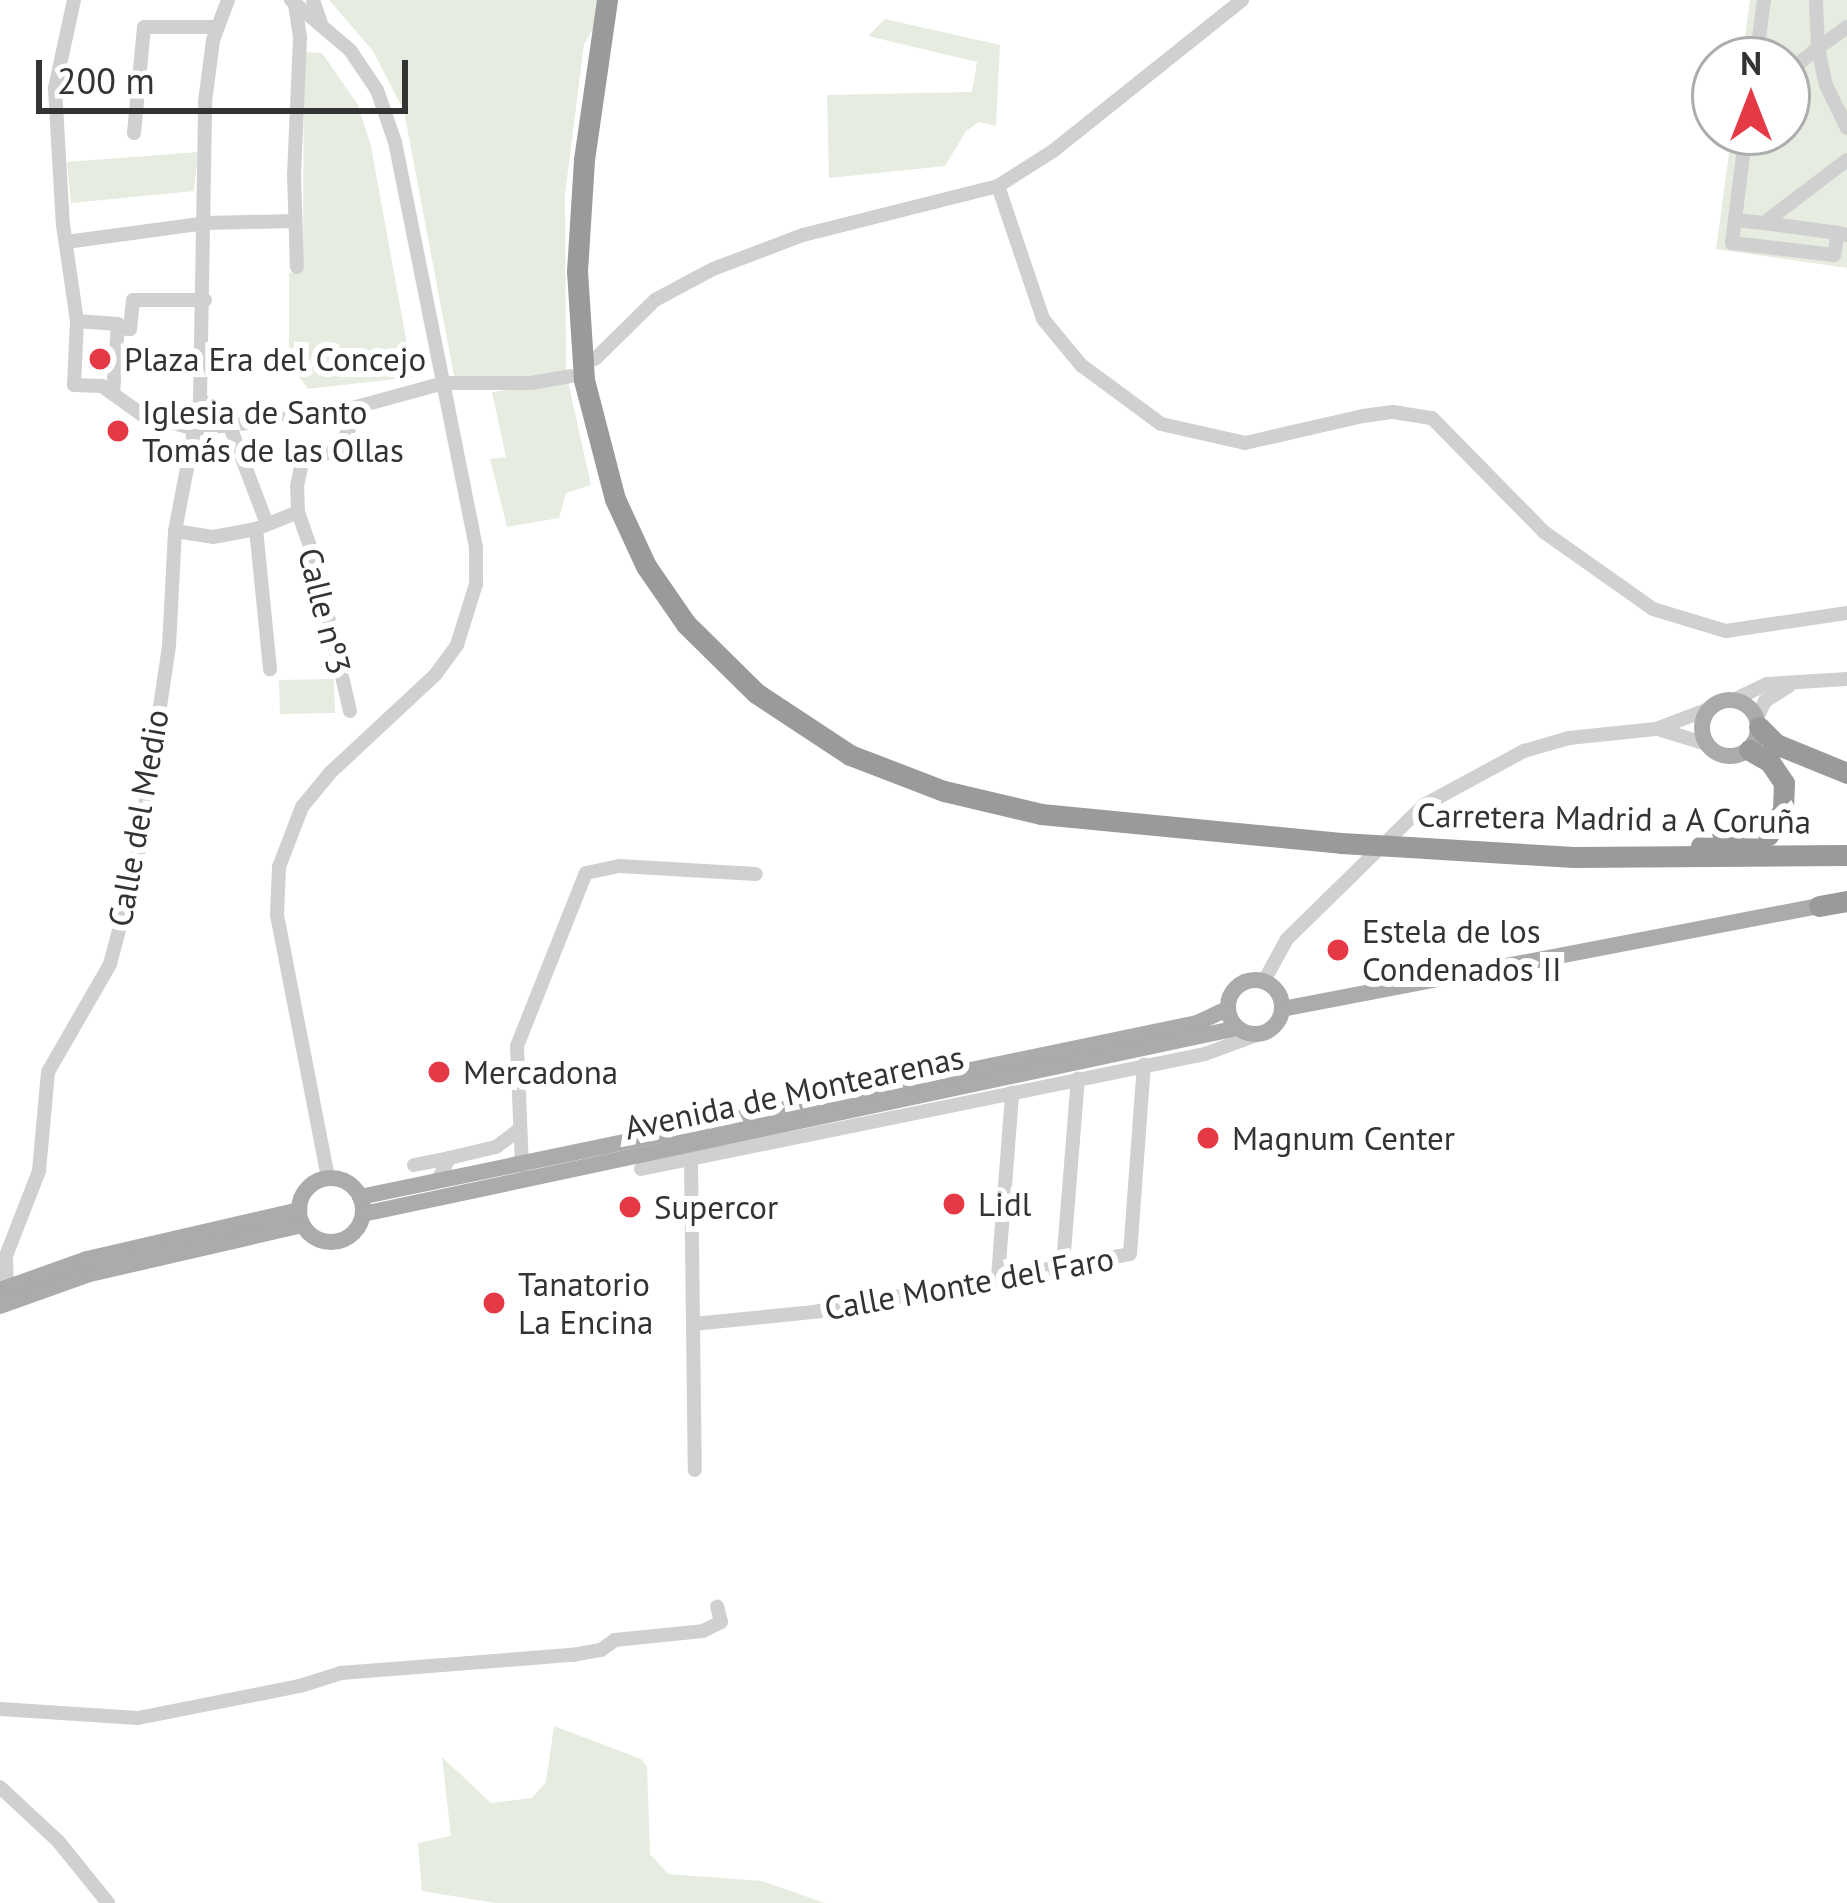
<!DOCTYPE html>
<html>
<head>
<meta charset="utf-8">
<style>
  body { margin:0 }
  #map { position:relative; width:1847px; height:1903px; overflow:hidden; background:#fff; font-family:"PT Sans",sans-serif }
  div>[style] { position:absolute }
  [style*='--x'] { left:calc(var(--x)*1px); top:calc(var(--y)*1px); width:calc(var(--w)*1px); rotate:calc(var(--a)*1deg) }
  .green>* { inset:0; background:#e6ecdf }
  .minor>* { height:14px; margin:-7px; padding:0 7px; transform-origin:7px; border-radius:7px; background:#d0d0d0 }
  .major>* { height:16px; margin:-8px; padding:0 8px; transform-origin:8px; border-radius:8px; background:#ababab }
  .major>.ring { margin:-8px; padding:0; box-sizing:content-box; background:none; border:16px solid #ababab; border-radius:50% }
  .highway>* { height:21px; margin:-10.5px; padding:0 10.5px; transform-origin:10.5px; border-radius:10.5px; background:#9a9a9a }
  .highway-bridge>* { height:21px; margin:-10.5px; padding:0 10.5px; transform-origin:10.5px; border-radius:10.5px; background:#9a9a9a }
  .dots>* { width:33px; height:33px; translate:-50% -50%; box-sizing:border-box; border:6px solid #fff; border-radius:50% }
  span { translate:-50% -50%; white-space:nowrap; text-align:center; line-height:1.15; -webkit-text-stroke:12px #fff; paint-order:stroke }
  .poi-label { font-size:33px; color:#333 }
  .left { translate:0 -50%; text-align:left }
  .street-label { font-size:33px; color:#333 }
  .north { position:absolute; left:1691px; top:36px; width:120px; height:120px; box-sizing:border-box; background:#fff; border:3px solid #adadad; border-radius:50%; rotate:0deg; font-size:33px; font-weight:700; line-height:48px; text-align:center; color:#333 }
  .north::after { content:''; display:block; margin:auto; width:42px; height:54px; background:#e63946; clip-path:polygon(50% 0,100% 100%,50% 72%,0 100%) }
  .scale { position:absolute; left:36px; top:60px; width:372px; height:54px; box-sizing:border-box; border:6px solid #333; border-top:0; padding-left:15px; font-size:36px; line-height:42px; white-space:nowrap; color:#333; -webkit-text-stroke:9px #fff; paint-order:stroke }
</style>
</head>
<body>
<div id="map">
  <div class="green">
    <i style="clip-path:polygon(329px 0,599px 0,598px 21px,584px 44px,565px 194px,566px 370px,519px 382px,455px 381px,404px 111px,373px 51px)"></i>
    <i style="clip-path:polygon(1750px 0,1847px 0,1847px 268px,1716px 249px,1732px 132px,1787px 132px,1787px 60px,1742px 60px)"></i>
    <i style="clip-path:polygon(885px 19px,1000px 45px,996px 126px,979px 122px,966px 131px,945px 166px,829px 178px,827px 95px,972px 92px,977px 62px,868px 36px)"></i>
    <i style="clip-path:polygon(304px 52px,322px 53px,358px 105px,371px 146px,413px 377px,308px 389px,289px 362px,289px 273px,303px 271px)"></i>
    <i style="clip-path:polygon(198px 152px,194px 191px,71px 203px,67px 162px)"></i>
    <i style="clip-path:polygon(568px 382px,591px 485px,566px 493px,559px 518px,507px 527px,490px 459px,506px 457px,492px 392px)"></i>
    <i style="clip-path:polygon(334px 679px,335px 713px,280px 714px,279px 680px)"></i>
    <i style="clip-path:polygon(554px 1726px,641px 1759px,647px 1766px,650px 1854px,668px 1874px,762px 1881px,825px 1903px,496px 1903px,422px 1891px,418px 1843px,451px 1836px,442px 1757px,491px 1803px,532px 1798px,546px 1782px)"></i>
  </div>
  <div class="minor">
    <i style="--x:74;--y:0;--w:90;--a:102.2"></i>
    <i style="--x:55;--y:88;--w:137;--a:86.7"></i>
    <i style="--x:63;--y:225;--w:97;--a:81.7"></i>
    <i style="--x:291;--y:0;--w:77;--a:40.3"></i>
    <i style="--x:350;--y:50;--w:48;--a:56"></i>
    <i style="--x:377;--y:90;--w:55;--a:70.9"></i>
    <i style="--x:395;--y:142;--w:414;--a:78.7"></i>
    <i style="--x:476;--y:548;--w:36;--a:90"></i>
    <i style="--x:476;--y:584;--w:64;--a:107.3"></i>
    <i style="--x:457;--y:645;--w:37;--a:126"></i>
    <i style="--x:435;--y:675;--w:144;--a:137"></i>
    <i style="--x:330;--y:773;--w:44;--a:129.5"></i>
    <i style="--x:302;--y:807;--w:64;--a:111"></i>
    <i style="--x:279;--y:867;--w:48;--a:92.4"></i>
    <i style="--x:277;--y:915;--w:268;--a:79"></i>
    <i style="--x:313;--y:0;--w:24;--a:71"></i>
    <i style="--x:295;--y:5;--w:33;--a:81"></i>
    <i style="--x:300;--y:38;--w:136;--a:92.5"></i>
    <i style="--x:294;--y:174;--w:93;--a:88.2"></i>
    <i style="--x:1847;--y:27;--w:36;--a:144"></i>
    <i style="--x:1818;--y:48;--w:38;--a:78"></i>
    <i style="--x:1826;--y:85;--w:48;--a:64"></i>
    <i style="--x:1756;--y:60;--w:61;--a:-82.4"></i>
    <i style="--x:1787;--y:73;--w:40;--a:-39"></i>
    <i style="--x:1818;--y:48;--w:48;--a:-92.4"></i>
    <i style="--x:1746;--y:132;--w:112;--a:97.2"></i>
    <i style="--x:1732;--y:243;--w:103;--a:6.7"></i>
    <i style="--x:1834;--y:255;--w:22;--a:-80"></i>
    <i style="--x:1838;--y:233;--w:9;--a:13"></i>
    <i style="--x:134;--y:133;--w:106;--a:-84.6"></i>
    <i style="--x:144;--y:27;--w:72;--a:0"></i>
    <i style="--x:998;--y:186;--w:140;--a:71.3"></i>
    <i style="--x:1043;--y:319;--w:60;--a:50.4"></i>
    <i style="--x:1081;--y:365;--w:99;--a:36.4"></i>
    <i style="--x:1161;--y:424;--w:86;--a:12.7"></i>
    <i style="--x:1245;--y:443;--w:121;--a:-12.9"></i>
    <i style="--x:1363;--y:416;--w:30;--a:-8"></i>
    <i style="--x:1393;--y:412;--w:39;--a:9"></i>
    <i style="--x:1432;--y:418;--w:160;--a:45.5"></i>
    <i style="--x:1544;--y:532;--w:133;--a:35.2"></i>
    <i style="--x:1653;--y:609;--w:76;--a:16.8"></i>
    <i style="--x:1726;--y:631;--w:122;--a:-8.5"></i>
    <i style="--x:1735;--y:220;--w:29;--a:6"></i>
    <i style="--x:1764;--y:223;--w:104;--a:-37.2"></i>
    <i style="--x:1764;--y:223;--w:75;--a:7.7"></i>
    <i style="--x:66;--y:242;--w:141;--a:-7.7"></i>
    <i style="--x:206;--y:223;--w:89;--a:-1.3"></i>
    <i style="--x:118;--y:328;--w:12;--a:5"></i>
    <i style="--x:130;--y:329;--w:29;--a:-84"></i>
    <i style="--x:133;--y:300;--w:72;--a:0"></i>
    <i style="--x:595;--y:359;--w:84;--a:-44.5"></i>
    <i style="--x:655;--y:300;--w:66;--a:-28.1"></i>
    <i style="--x:713;--y:269;--w:96;--a:-20.7"></i>
    <i style="--x:803;--y:235;--w:201;--a:-14.1"></i>
    <i style="--x:998;--y:186;--w:65;--a:-32.5"></i>
    <i style="--x:1053;--y:151;--w:242;--a:-38.6"></i>
    <i style="--x:113;--y:394;--w:70;--a:-85.9"></i>
    <i style="--x:118;--y:324;--w:41;--a:-175.8"></i>
    <i style="--x:77;--y:321;--w:64;--a:92.7"></i>
    <i style="--x:74;--y:385;--w:28;--a:2"></i>
    <i style="--x:102;--y:386;--w:48;--a:35.7"></i>
    <i style="--x:141;--y:414;--w:56;--a:15.5"></i>
    <i style="--x:195;--y:429;--w:140;--a:-6.6"></i>
    <i style="--x:334;--y:413;--w:114;--a:-15.3"></i>
    <i style="--x:444;--y:383;--w:87;--a:0"></i>
    <i style="--x:531;--y:383;--w:40;--a:-10"></i>
    <i style="--x:200;--y:400;--w:21;--a:29"></i>
    <i style="--x:218;--y:410;--w:16;--a:72"></i>
    <i style="--x:229;--y:424;--w:107;--a:69.2"></i>
    <i style="--x:256;--y:529;--w:141;--a:84.3"></i>
    <i style="--x:175;--y:531;--w:38;--a:9"></i>
    <i style="--x:213;--y:537;--w:44;--a:-10.5"></i>
    <i style="--x:256;--y:529;--w:45;--a:-22"></i>
    <i style="--x:1733;--y:700;--w:38;--a:-25"></i>
    <i style="--x:1767;--y:684;--w:80;--a:-3.6"></i>
    <i style="--x:350;--y:711;--w:154;--a:-103.1"></i>
    <i style="--x:315;--y:561;--w:52;--a:-109.1"></i>
    <i style="--x:298;--y:512;--w:26;--a:-92"></i>
    <i style="--x:297;--y:486;--w:25;--a:-78"></i>
    <i style="--x:302;--y:462;--w:39;--a:-19"></i>
    <i style="--x:339;--y:449;--w:47;--a:-63.4"></i>
    <i style="--x:1757;--y:718;--w:19;--a:-65"></i>
    <i style="--x:1765;--y:701;--w:28;--a:-32"></i>
    <i style="--x:1661;--y:730;--w:48;--a:16.9"></i>
    <i style="--x:1264;--y:981;--w:48;--a:-61.3"></i>
    <i style="--x:1287;--y:939;--w:192;--a:-44.4"></i>
    <i style="--x:1424;--y:805;--w:114;--a:-28.4"></i>
    <i style="--x:1524;--y:751;--w:47;--a:-16.1"></i>
    <i style="--x:1569;--y:738;--w:87;--a:-5.9"></i>
    <i style="--x:1656;--y:729;--w:57;--a:-20.7"></i>
    <i style="--x:691;--y:1161;--w:309;--a:89.3"></i>
    <i style="--x:414;--y:1165;--w:36;--a:-11"></i>
    <i style="--x:522;--y:1166;--w:120;--a:-92.4"></i>
    <i style="--x:517;--y:1046;--w:186;--a:-68.3"></i>
    <i style="--x:586;--y:873;--w:35;--a:-12"></i>
    <i style="--x:620;--y:866;--w:136;--a:3.4"></i>
    <i style="--x:641;--y:1169;--w:576;--a:-11.52"></i>
    <i style="--x:1205;--y:1054;--w:58;--a:-20.3"></i>
    <i style="--x:437;--y:1182;--w:27;--a:-63"></i>
    <i style="--x:449;--y:1158;--w:48;--a:-13.2"></i>
    <i style="--x:496;--y:1147;--w:30;--a:-37"></i>
    <i style="--x:1063;--y:1264;--w:186;--a:-85.4"></i>
    <i style="--x:998;--y:1277;--w:185;--a:-85.6"></i>
    <i style="--x:7;--y:1287;--w:31;--a:-92"></i>
    <i style="--x:6;--y:1256;--w:91;--a:-68.8"></i>
    <i style="--x:39;--y:1171;--w:99;--a:-84.8"></i>
    <i style="--x:48;--y:1072;--w:125;--a:-60.1"></i>
    <i style="--x:110;--y:964;--w:100;--a:-75"></i>
    <i style="--x:136;--y:867;--w:223;--a:-81.5"></i>
    <i style="--x:169;--y:646;--w:115;--a:-87"></i>
    <i style="--x:175;--y:531;--w:133;--a:-79.2"></i>
    <i style="--x:200;--y:400;--w:298;--a:-89"></i>
    <i style="--x:205;--y:102;--w:63;--a:-82.6"></i>
    <i style="--x:213;--y:40;--w:43;--a:-69.4"></i>
    <i style="--x:693;--y:1324;--w:122;--a:-5.7"></i>
    <i style="--x:814;--y:1312;--w:321;--a:-10.4"></i>
    <i style="--x:1130;--y:1254;--w:190;--a:-85.8"></i>
    <i style="--x:0;--y:1709;--w:138;--a:3.7"></i>
    <i style="--x:138;--y:1718;--w:165;--a:-11.2"></i>
    <i style="--x:300;--y:1686;--w:43;--a:-17.6"></i>
    <i style="--x:341;--y:1673;--w:232;--a:-4.5"></i>
    <i style="--x:572;--y:1655;--w:29;--a:-10"></i>
    <i style="--x:601;--y:1650;--w:17;--a:-36"></i>
    <i style="--x:615;--y:1640;--w:88;--a:-5.8"></i>
    <i style="--x:703;--y:1631;--w:20;--a:-27"></i>
    <i style="--x:721;--y:1622;--w:16;--a:-104"></i>
    <i style="--x:0;--y:1787;--w:79;--a:43"></i>
    <i style="--x:58;--y:1841;--w:80;--a:51.1"></i>
  </div>
  <div class="major">
    <i class="ring" style="left:1702px;top:700px;width:40px;height:40px"></i>
    <i class="ring" style="left:1228px;top:980px;width:38px;height:38px"></i>
    <i style="--x:1282;--y:1009;--w:547;--a:-10.86"></i>
    <i class="ring" style="left:299px;top:1178px;width:48px;height:48px"></i>
    <i style="--x:360;--y:1197;--w:855;--a:-11.74"></i>
    <i style="--x:1197;--y:1023;--w:33;--a:-25"></i>
    <i style="--x:363;--y:1214;--w:894;--a:-12.01"></i>
    <i style="--x:0;--y:1290;--w:92;--a:-19.6"></i>
    <i style="--x:87;--y:1259;--w:218;--a:-13"></i>
    <i style="--x:0;--y:1306;--w:96;--a:-19.6"></i>
    <i style="--x:90;--y:1274;--w:218;--a:-13"></i>
  </div>
  <div class="highway">
    <i style="--x:607;--y:0;--w:162;--a:98.2"></i>
    <i style="--x:584;--y:160;--w:111;--a:93.6"></i>
    <i style="--x:577;--y:271;--w:109;--a:86.3"></i>
    <i style="--x:584;--y:380;--w:123;--a:75.4"></i>
    <i style="--x:615;--y:499;--w:74;--a:65.2"></i>
    <i style="--x:646;--y:566;--w:70;--a:55.4"></i>
    <i style="--x:686;--y:624;--w:98;--a:44.6"></i>
    <i style="--x:756;--y:693;--w:113;--a:33.4"></i>
    <i style="--x:850;--y:755;--w:101;--a:21"></i>
    <i style="--x:944;--y:791;--w:100;--a:13.3"></i>
    <i style="--x:1041;--y:814;--w:301;--a:5.5"></i>
    <i style="--x:1759;--y:727;--w:24;--a:45"></i>
    <i style="--x:1776;--y:744;--w:77;--a:22.2"></i>
    <i style="--x:1701;--y:846;--w:68;--a:-9.3"></i>
    <i style="--x:1768;--y:835;--w:29;--a:-59"></i>
    <i style="--x:1783;--y:810;--w:27;--a:-88"></i>
    <i style="--x:1784;--y:783;--w:25;--a:-124"></i>
    <i style="--x:1770;--y:762;--w:24;--a:-150"></i>
    <i style="--x:1409;--y:847;--w:165;--a:3.5"></i>
    <i style="--x:1574;--y:857;--w:273;--a:-0.4"></i>
    <i style="--x:1819;--y:906;--w:28;--a:-10"></i>
  </div>
  <div class="highway-bridge">
    <i style="--x:1341;--y:843;--w:68;--a:3.4"></i>
  </div>
  <div class="dots">
    <i style="left:100px;top:359px;background:#e63946"></i>
    <i style="left:118px;top:431px;background:#e63946"></i>
    <i style="left:1338px;top:950px;background:#e63946"></i>
    <i style="left:439px;top:1072px;background:#e63946"></i>
    <i style="left:1208px;top:1138px;background:#e63946"></i>
    <i style="left:954px;top:1204px;background:#e63946"></i>
    <i style="left:630px;top:1207px;background:#e63946"></i>
    <i style="left:494px;top:1303px;background:#e63946"></i>
  </div>
  <div class="poi-label">
    <span class="left" style="left:124px;top:359px">Plaza Era del Concejo</span>
    <span class="left" style="left:142px;top:431px">Iglesia de Santo<br>Tomás de las Ollas</span>
    <span class="left" style="left:1362px;top:950px">Estela de los<br>Condenados II</span>
    <span class="left" style="left:463px;top:1072px">Mercadona</span>
    <span class="left" style="left:1232px;top:1138px">Magnum Center</span>
    <span class="left" style="left:978px;top:1204px">Lidl</span>
    <span class="left" style="left:654px;top:1207px">Supercor</span>
    <span class="left" style="left:518px;top:1303px">Tanatorio<br>La Encina</span>
  </div>
  <div class="street-label">
    <span style="left:325px;top:611px;rotate:76deg">Calle nº3</span>
    <span style="left:138px;top:818px;rotate:-80deg">Calle del Medio</span>
    <span style="left:1614px;top:818px;rotate:1deg">Carretera Madrid a A Coruña</span>
    <span style="left:794px;top:1092px;rotate:-12deg">Avenida de Montearenas</span>
    <span style="left:969px;top:1283px;rotate:-10deg">Calle Monte del Faro</span>
  </div>
  <div class="north">N</div>
  <div class="scale">200 m</div>
</div>
</body>
</html>
